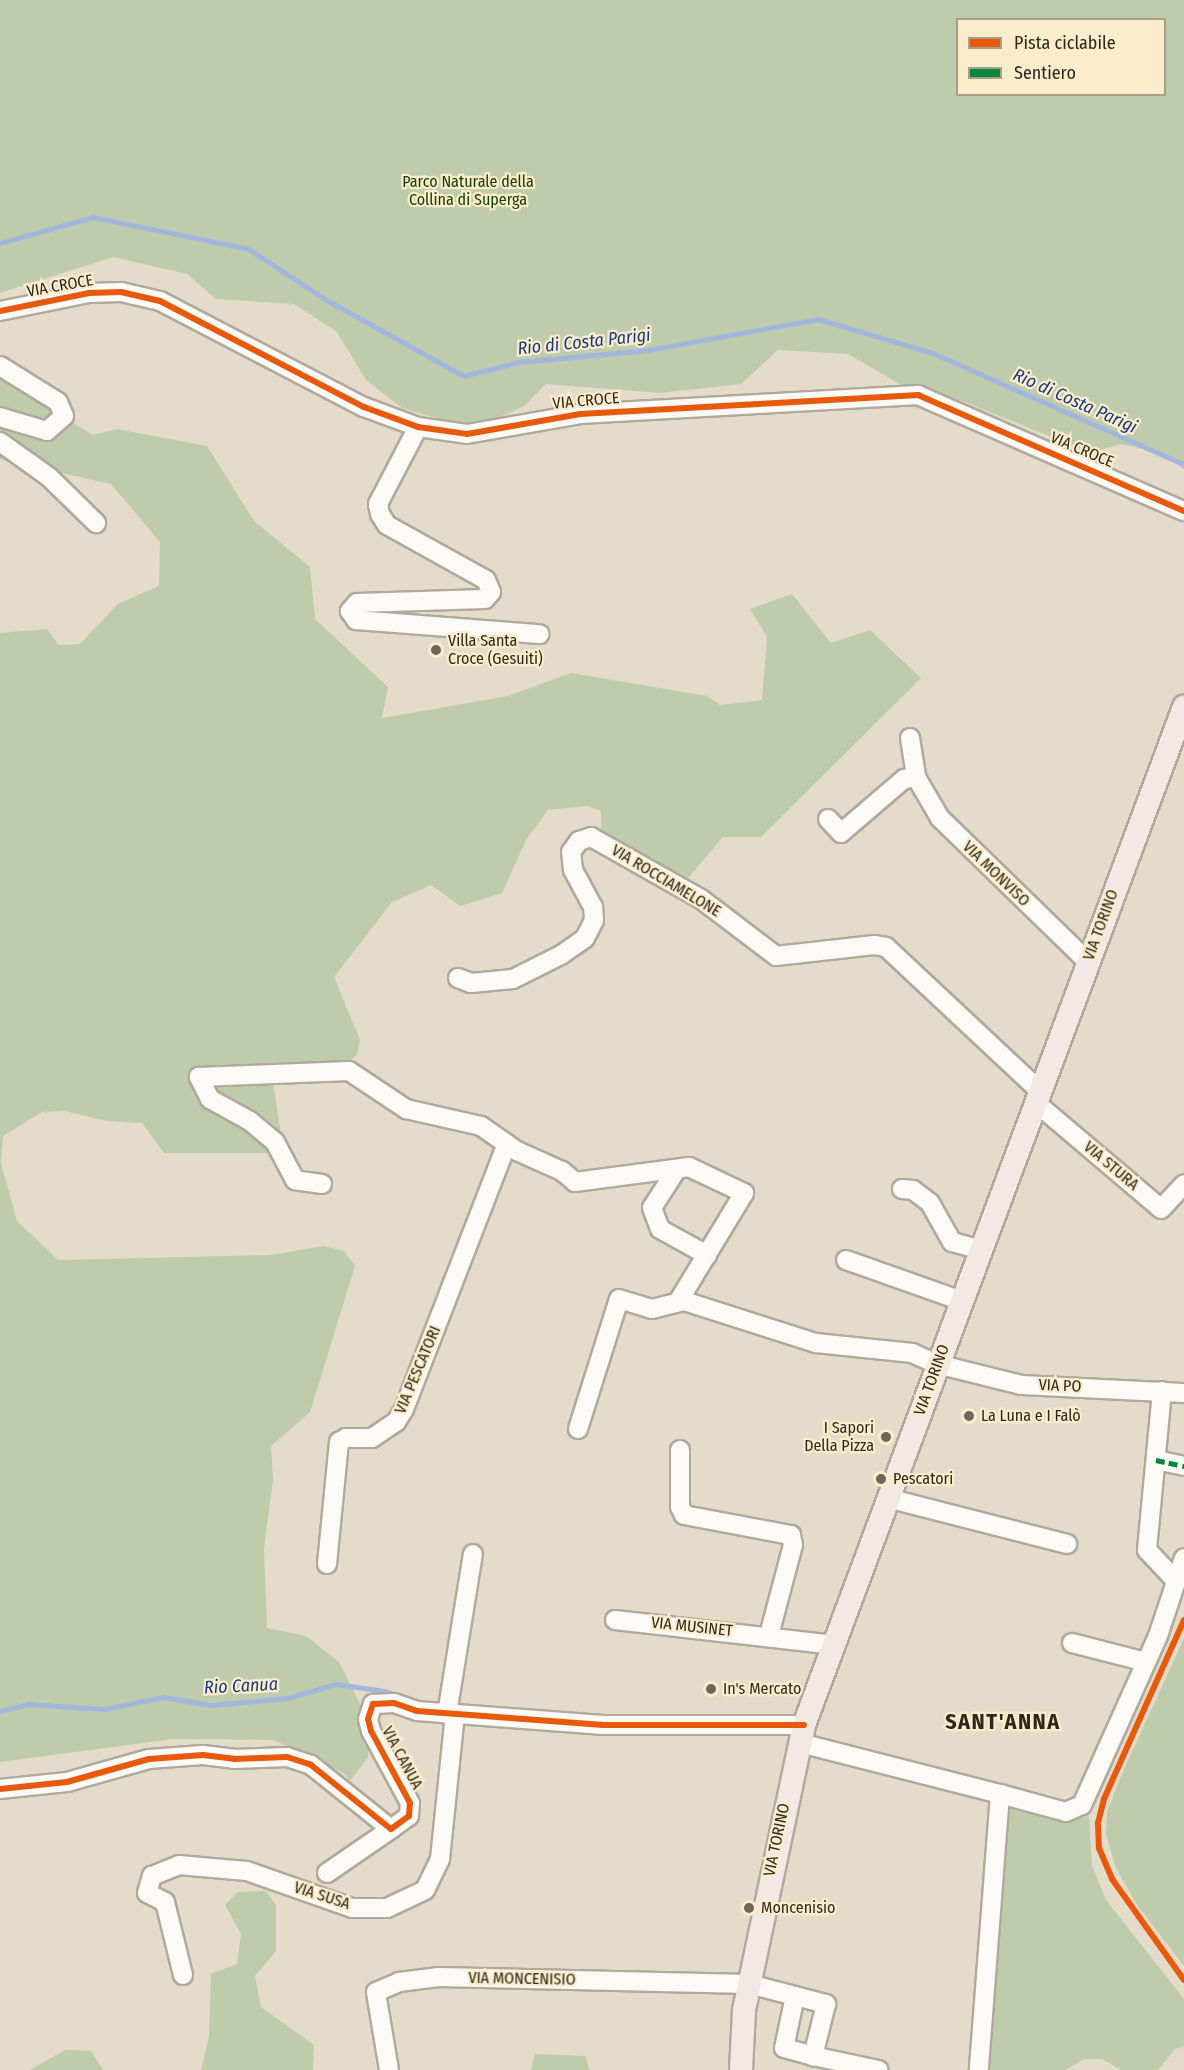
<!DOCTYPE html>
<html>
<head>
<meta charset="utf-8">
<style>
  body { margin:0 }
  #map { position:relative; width:1184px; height:2070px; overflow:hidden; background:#e4dbca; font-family:"Fira Sans Condensed",sans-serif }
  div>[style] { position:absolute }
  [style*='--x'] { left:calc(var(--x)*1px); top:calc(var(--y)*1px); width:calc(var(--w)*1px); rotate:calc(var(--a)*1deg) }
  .green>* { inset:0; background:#beccac }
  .stream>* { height:4.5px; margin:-2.25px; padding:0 2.25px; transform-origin:2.25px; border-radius:2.25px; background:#a3b6dc }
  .roads { filter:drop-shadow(2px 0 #b0a99c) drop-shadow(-2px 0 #b0a99c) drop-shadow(0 2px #b0a99c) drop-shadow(0 -2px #b0a99c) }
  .minor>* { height:18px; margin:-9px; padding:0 9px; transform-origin:9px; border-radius:9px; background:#fbfaf7 }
  .major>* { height:22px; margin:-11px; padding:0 11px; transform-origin:11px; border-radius:11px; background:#f2e9e6 }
  .quiet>* { height:4.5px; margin-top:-2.25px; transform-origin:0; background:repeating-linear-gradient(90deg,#00873e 0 9px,transparent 0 13.5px) }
  .cycleway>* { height:6px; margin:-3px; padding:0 3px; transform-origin:3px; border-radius:3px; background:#e8590c }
  .dots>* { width:16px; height:16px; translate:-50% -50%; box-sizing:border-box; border:3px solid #fbedcc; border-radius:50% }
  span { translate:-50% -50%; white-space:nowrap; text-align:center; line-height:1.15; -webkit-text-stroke:4.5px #fbedcc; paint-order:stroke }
  .park-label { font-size:16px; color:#154102 }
  .street-label { font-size:16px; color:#2e281c }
  .poi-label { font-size:16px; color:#2e281c }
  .left { translate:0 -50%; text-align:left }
  .right { translate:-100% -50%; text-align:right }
  .water-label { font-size:18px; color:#18387f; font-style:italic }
  .district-label { font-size:22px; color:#2e281c; font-weight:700; letter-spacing:1.5px }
  .legend { position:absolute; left:956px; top:18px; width:210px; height:78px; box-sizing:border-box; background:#fbedcc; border:2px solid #a99e86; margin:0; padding:8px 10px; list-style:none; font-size:18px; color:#2e281c }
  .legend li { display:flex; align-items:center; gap:12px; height:30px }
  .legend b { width:30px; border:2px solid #a99e86 }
</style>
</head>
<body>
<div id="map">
  <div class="green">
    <i style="clip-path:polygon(evenodd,0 0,1184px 0,1184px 469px,1157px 452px,1121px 444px,1091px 453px,957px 399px,903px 386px,848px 354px,778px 350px,741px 384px,660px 393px,546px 384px,524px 406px,475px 429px,402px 408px,366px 380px,337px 332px,294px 304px,216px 299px,187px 274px,113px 257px,0 293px,0 0,958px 20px,1164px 20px,1164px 94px,958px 94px,958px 20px)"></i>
    <i style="clip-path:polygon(0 379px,93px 435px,117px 429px,207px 446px,254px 521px,310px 567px,315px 619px,388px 687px,382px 718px,508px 696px,571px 673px,707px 696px,720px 705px,762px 700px,767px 637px,750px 609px,792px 594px,831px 643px,870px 630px,921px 678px,761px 837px,723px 837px,688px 878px,632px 868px,601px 834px,601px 811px,587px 806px,548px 810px,526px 840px,502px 893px,460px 906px,431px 885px,392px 902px,334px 977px,360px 1040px,357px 1055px,331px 1076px,273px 1083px,284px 1153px,164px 1153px,142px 1123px,107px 1121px,65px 1111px,42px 1112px,3px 1136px,1px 1163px,17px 1221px,58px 1260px,271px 1255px,323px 1246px,344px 1251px,355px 1266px,310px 1412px,271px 1446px,273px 1480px,264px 1548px,267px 1628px,306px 1636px,339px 1662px,368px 1720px,368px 1757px,350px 1781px,344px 1773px,274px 1740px,173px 1739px,0 1762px,0 633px,47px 629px,59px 645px,80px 644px,118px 604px,159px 586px,160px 542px,111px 484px,0 459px)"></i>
    <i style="clip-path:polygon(1184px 1638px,1184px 1966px,1135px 1902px,1115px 1866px,1106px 1834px,1107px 1812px,1121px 1776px)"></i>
    <i style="clip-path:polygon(1010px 1809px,1064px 1822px,1089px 1816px,1092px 1866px,1106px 1900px,1184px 1999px,1184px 2046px,1175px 2049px,1158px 2070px,1121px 2070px,1102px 2059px,1085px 2059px,1065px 2070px,989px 2070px)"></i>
    <i style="clip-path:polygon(266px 1891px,276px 1905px,276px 1951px,255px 1976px,261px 2007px,314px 2045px,313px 2070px,201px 2070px,209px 2036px,211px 1974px,237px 1964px,241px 1934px,225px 1905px,238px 1892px)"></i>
    <i style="clip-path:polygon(65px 2050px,91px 2051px,103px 2070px,30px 2070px)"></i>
    <i style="clip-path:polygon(535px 2054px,585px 2056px,590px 2070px,531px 2070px)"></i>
  </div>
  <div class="stream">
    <i style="--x:0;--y:243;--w:97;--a:-15.6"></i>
    <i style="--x:93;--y:217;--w:159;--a:11.6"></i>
    <i style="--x:249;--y:249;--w:91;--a:33.3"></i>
    <i style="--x:325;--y:299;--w:159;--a:29"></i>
    <i style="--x:464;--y:376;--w:57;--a:-14.3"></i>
    <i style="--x:519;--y:362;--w:130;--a:-5.3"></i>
    <i style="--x:648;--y:350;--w:173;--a:-10.3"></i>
    <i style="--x:818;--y:319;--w:120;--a:16.5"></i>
    <i style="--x:933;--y:353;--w:274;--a:23.9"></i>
    <i style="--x:0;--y:1711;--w:29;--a:-14"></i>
    <i style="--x:28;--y:1704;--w:76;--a:3.8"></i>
    <i style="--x:104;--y:1709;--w:60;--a:-11.5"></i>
    <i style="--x:163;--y:1697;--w:49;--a:9.5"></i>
    <i style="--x:211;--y:1705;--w:77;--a:-5.2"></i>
    <i style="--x:288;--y:1698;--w:50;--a:-16.3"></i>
    <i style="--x:336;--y:1684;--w:49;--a:8.1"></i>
    <i style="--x:385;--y:1691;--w:35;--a:18"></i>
  </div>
  <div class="roads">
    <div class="minor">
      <i style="--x:0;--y:311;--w:91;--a:-11.4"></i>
      <i style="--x:89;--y:293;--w:32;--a:-2"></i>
      <i style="--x:121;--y:292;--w:40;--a:13"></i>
      <i style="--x:160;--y:301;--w:230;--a:27.5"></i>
      <i style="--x:364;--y:407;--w:58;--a:20.3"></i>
      <i style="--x:418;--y:427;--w:49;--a:8.1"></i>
      <i style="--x:467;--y:434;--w:115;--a:-10"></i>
      <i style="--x:580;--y:414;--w:339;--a:-3.2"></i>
      <i style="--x:918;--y:395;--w:290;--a:23.6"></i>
      <i style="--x:0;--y:366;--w:68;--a:31.8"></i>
      <i style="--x:58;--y:402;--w:15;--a:67"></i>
      <i style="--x:64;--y:416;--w:23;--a:139"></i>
      <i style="--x:47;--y:431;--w:49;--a:-163.4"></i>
      <i style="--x:418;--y:427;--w:87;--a:117.5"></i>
      <i style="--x:378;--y:504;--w:10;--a:79"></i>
      <i style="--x:380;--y:514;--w:13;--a:58"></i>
      <i style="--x:387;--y:525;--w:113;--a:29.1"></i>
      <i style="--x:486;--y:580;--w:13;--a:67"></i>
      <i style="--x:491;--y:592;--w:9;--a:131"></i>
      <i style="--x:485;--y:599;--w:128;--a:178.2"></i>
      <i style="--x:357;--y:603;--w:11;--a:131"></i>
      <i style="--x:350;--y:611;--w:11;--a:56"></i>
      <i style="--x:356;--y:620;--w:184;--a:4.4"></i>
      <i style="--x:0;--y:442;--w:60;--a:35.5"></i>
      <i style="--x:49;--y:477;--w:66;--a:44.4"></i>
      <i style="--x:910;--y:738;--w:39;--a:81"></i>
      <i style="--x:916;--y:777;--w:48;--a:59.7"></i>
      <i style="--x:940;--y:818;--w:205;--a:44.2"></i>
      <i style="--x:828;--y:819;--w:19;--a:47"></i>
      <i style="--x:841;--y:833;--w:83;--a:-40.6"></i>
      <i style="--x:904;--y:779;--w:12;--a:-9"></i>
      <i style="--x:458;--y:978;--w:14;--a:21"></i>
      <i style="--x:471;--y:983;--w:42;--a:-5.4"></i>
      <i style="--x:513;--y:979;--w:54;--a:-26.6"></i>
      <i style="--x:561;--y:955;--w:29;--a:-35"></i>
      <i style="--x:585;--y:938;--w:20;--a:-63"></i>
      <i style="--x:594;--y:920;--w:13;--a:-94"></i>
      <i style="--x:593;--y:907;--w:42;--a:-118.4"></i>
      <i style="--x:573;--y:870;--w:18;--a:-96"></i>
      <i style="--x:571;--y:852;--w:14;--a:-54"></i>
      <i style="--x:579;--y:841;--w:13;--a:-18"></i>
      <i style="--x:591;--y:837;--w:126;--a:29.4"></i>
      <i style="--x:701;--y:899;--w:94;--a:37.2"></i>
      <i style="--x:776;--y:956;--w:99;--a:-6.4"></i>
      <i style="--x:874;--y:945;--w:12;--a:9"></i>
      <i style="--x:886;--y:947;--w:211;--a:43.1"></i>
      <i style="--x:1035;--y:1102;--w:165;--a:40.3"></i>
      <i style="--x:1161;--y:1209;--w:34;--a:-47"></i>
      <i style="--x:677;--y:1169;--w:46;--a:122.7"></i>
      <i style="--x:652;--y:1208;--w:22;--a:69"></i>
      <i style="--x:660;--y:1229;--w:54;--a:29"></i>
      <i style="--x:322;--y:1184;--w:27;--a:-172"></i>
      <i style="--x:295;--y:1180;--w:43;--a:-117.8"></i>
      <i style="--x:275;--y:1142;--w:33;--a:-140"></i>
      <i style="--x:250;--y:1121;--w:46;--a:-151.2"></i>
      <i style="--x:210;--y:1099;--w:25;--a:-117"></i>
      <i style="--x:199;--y:1077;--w:150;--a:-2.3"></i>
      <i style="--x:349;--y:1071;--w:69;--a:33.7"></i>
      <i style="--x:406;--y:1109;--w:77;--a:12.8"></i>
      <i style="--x:481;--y:1126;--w:44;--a:34.8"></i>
      <i style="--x:517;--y:1151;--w:49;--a:24"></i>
      <i style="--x:562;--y:1171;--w:17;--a:40"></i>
      <i style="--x:575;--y:1182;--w:115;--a:-7.5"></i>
      <i style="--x:689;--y:1167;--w:61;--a:25.3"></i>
      <i style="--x:744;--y:1193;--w:127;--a:121.2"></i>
      <i style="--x:902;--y:1189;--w:11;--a:5"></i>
      <i style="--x:913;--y:1190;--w:21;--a:37"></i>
      <i style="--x:930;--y:1203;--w:45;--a:60.6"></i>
      <i style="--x:952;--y:1242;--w:30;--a:15"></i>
      <i style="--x:846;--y:1260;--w:123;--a:19.5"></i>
      <i style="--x:1162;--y:1391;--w:160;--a:95.4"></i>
      <i style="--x:1147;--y:1550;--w:42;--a:46.9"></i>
      <i style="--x:578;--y:1429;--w:136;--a:-72.5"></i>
      <i style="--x:619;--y:1299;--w:34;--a:17"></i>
      <i style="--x:652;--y:1309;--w:33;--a:-14"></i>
      <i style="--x:684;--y:1301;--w:139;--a:17.7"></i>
      <i style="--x:816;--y:1343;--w:97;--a:5.9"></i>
      <i style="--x:912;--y:1353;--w:27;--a:24"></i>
      <i style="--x:937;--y:1364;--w:87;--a:14"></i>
      <i style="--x:1021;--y:1385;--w:163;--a:2.8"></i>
      <i style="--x:680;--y:1450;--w:57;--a:90"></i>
      <i style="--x:680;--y:1507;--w:9;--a:63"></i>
      <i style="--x:684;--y:1515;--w:109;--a:10.6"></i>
      <i style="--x:791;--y:1535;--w:10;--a:79"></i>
      <i style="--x:793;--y:1545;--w:93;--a:104.9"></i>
      <i style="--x:1156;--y:1460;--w:29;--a:12"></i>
      <i style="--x:887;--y:1498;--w:186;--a:14.3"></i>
      <i style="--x:327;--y:1564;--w:123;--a:-84.4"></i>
      <i style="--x:339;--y:1442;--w:8;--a:-30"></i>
      <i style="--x:346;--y:1438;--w:26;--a:0"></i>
      <i style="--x:372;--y:1438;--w:29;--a:-34"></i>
      <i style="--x:396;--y:1422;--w:15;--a:-58"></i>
      <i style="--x:404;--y:1409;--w:284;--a:-68.8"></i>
      <i style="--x:615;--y:1620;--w:219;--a:6.5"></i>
      <i style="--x:1072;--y:1643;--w:76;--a:14.4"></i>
      <i style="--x:447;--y:1714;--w:162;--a:-80.8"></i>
      <i style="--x:800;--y:1743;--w:206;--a:14.3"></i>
      <i style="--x:1000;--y:1794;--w:277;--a:94.4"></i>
      <i style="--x:0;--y:1789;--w:67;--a:-6"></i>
      <i style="--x:67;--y:1782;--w:85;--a:-15.7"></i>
      <i style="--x:149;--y:1759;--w:54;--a:-4.2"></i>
      <i style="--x:203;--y:1755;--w:31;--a:7"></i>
      <i style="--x:234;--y:1759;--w:53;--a:-2.2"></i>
      <i style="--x:287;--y:1757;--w:25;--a:18"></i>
      <i style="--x:311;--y:1765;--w:102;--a:38.7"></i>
      <i style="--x:391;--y:1829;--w:22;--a:-36"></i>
      <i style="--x:409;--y:1816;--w:13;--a:-86"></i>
      <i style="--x:410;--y:1803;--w:82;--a:-118.4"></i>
      <i style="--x:371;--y:1731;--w:12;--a:-104"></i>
      <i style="--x:368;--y:1719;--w:16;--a:-72"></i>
      <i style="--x:373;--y:1704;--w:21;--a:-3"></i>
      <i style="--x:394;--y:1703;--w:24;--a:19"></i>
      <i style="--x:417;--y:1711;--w:187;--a:4.3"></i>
      <i style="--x:603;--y:1725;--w:201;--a:0"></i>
      <i style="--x:1000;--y:1794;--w:68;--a:15.3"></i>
      <i style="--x:1066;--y:1812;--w:17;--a:-24"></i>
      <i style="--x:1082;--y:1805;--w:185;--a:-65.8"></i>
      <i style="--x:1158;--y:1636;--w:82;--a:-71.6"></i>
      <i style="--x:327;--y:1873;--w:78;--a:-34.5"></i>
      <i style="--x:183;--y:1975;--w:75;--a:-103.9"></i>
      <i style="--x:165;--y:1902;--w:20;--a:-153"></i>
      <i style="--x:147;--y:1893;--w:18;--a:-74"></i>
      <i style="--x:152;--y:1876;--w:29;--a:-22"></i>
      <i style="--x:179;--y:1865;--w:68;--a:5"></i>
      <i style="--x:247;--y:1871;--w:111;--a:19.4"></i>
      <i style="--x:352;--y:1908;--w:35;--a:0"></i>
      <i style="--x:387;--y:1908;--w:42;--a:-25.3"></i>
      <i style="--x:425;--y:1890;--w:34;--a:-64"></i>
      <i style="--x:440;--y:1859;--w:146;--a:-84.1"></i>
      <i style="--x:795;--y:1996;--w:53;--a:101.9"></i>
      <i style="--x:784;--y:2048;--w:30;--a:15"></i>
      <i style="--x:389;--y:2070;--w:79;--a:-99.5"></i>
      <i style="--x:376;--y:1992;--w:25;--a:-23"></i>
      <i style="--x:399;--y:1982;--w:40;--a:-7.1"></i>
      <i style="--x:439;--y:1977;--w:310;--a:1.3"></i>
      <i style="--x:749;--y:1984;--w:80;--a:14.6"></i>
      <i style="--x:826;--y:2004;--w:54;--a:104"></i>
      <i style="--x:813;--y:2056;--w:67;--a:12"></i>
    </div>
    <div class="major">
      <i style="--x:741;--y:2070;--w:60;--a:-87.1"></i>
      <i style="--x:744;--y:2010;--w:291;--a:-78.1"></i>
      <i style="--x:804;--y:1725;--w:1087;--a:-69.53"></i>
    </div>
  </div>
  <div class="quiet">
    <i style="--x:1156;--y:1460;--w:29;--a:12"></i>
  </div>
  <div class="cycleway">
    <i style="--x:0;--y:311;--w:91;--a:-11.4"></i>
    <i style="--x:89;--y:293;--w:32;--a:-2"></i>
    <i style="--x:121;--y:292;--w:40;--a:13"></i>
    <i style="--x:160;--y:301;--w:230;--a:27.5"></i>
    <i style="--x:364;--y:407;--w:58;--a:20.3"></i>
    <i style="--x:418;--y:427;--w:49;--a:8.1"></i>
    <i style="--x:467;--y:434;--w:115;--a:-10"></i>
    <i style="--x:580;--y:414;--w:339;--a:-3.2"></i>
    <i style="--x:918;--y:395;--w:290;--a:23.6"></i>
    <i style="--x:1184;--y:1620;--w:196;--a:114.1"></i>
    <i style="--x:1104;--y:1799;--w:25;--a:104"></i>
    <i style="--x:1098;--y:1823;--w:25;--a:88"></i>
    <i style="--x:1099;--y:1848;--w:34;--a:67"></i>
    <i style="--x:1112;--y:1879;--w:124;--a:54.5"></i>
    <i style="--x:0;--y:1789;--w:67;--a:-6"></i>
    <i style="--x:67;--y:1782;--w:85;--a:-15.7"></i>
    <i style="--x:149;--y:1759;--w:54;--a:-4.2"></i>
    <i style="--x:203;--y:1755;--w:31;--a:7"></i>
    <i style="--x:234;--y:1759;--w:53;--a:-2.2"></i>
    <i style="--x:287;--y:1757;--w:25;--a:18"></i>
    <i style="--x:311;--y:1765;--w:102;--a:38.7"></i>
    <i style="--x:391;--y:1829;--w:22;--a:-36"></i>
    <i style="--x:409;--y:1816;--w:13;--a:-86"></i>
    <i style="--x:410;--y:1803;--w:82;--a:-118.4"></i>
    <i style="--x:371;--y:1731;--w:12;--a:-104"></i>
    <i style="--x:368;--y:1719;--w:16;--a:-72"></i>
    <i style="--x:373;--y:1704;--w:21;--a:-3"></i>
    <i style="--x:394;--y:1703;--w:24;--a:19"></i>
    <i style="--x:417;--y:1711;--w:187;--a:4.3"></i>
    <i style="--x:603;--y:1725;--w:201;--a:0"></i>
  </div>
  <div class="dots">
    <i style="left:436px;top:650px;background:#6e6759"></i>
    <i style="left:969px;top:1416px;background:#6e6759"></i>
    <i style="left:886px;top:1437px;background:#6e6759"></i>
    <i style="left:881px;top:1479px;background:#6e6759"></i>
    <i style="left:711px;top:1689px;background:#6e6759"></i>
    <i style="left:749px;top:1908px;background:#6e6759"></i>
  </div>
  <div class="park-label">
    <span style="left:468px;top:191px">Parco Naturale della<br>Collina di Superga</span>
  </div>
  <div class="street-label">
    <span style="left:60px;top:286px;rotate:-10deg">VIA CROCE</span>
    <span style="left:586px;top:401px;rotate:-5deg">VIA CROCE</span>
    <span style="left:1082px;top:450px;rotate:23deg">VIA CROCE</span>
    <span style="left:996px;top:874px;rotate:44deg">VIA MONVISO</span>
    <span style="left:666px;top:881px;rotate:31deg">VIA ROCCIAMELONE</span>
    <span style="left:1101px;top:925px;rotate:-70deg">VIA TORINO</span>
    <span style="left:1111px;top:1166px;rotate:40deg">VIA STURA</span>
    <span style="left:418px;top:1370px;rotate:-67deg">VIA PESCATORI</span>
    <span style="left:932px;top:1380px;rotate:-70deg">VIA TORINO</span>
    <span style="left:1060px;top:1386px;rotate:2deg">VIA PO</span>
    <span style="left:692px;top:1627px;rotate:6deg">VIA MUSINET</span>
    <span style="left:402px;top:1758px;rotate:62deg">VIA CANUA</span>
    <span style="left:777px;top:1840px;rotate:-78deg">VIA TORINO</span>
    <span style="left:322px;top:1896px;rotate:18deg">VIA SUSA</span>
    <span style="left:522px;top:1979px;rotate:1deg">VIA MONCENISIO</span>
  </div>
  <div class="poi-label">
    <span class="left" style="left:448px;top:650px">Villa Santa<br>Croce (Gesuiti)</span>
    <span class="left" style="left:981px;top:1416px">La Luna e I Falò</span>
    <span class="right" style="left:874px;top:1437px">I Sapori<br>Della Pizza</span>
    <span class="left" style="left:893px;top:1479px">Pescatori</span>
    <span class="left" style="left:723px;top:1689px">In's Mercato</span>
    <span class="left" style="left:761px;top:1908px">Moncenisio</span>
  </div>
  <div class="water-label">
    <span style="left:584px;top:342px;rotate:-6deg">Rio di Costa Parigi</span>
    <span style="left:1075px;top:401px;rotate:24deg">Rio di Costa Parigi</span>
    <span style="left:241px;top:1686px;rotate:-3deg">Rio Canua</span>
  </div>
  <div class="district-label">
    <span style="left:1003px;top:1722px">SANT'ANNA</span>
  </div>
  <ul class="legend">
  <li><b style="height:8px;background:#e8590c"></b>Pista ciclabile</li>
  <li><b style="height:8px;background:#00873e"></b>Sentiero</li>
  </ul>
</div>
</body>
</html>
